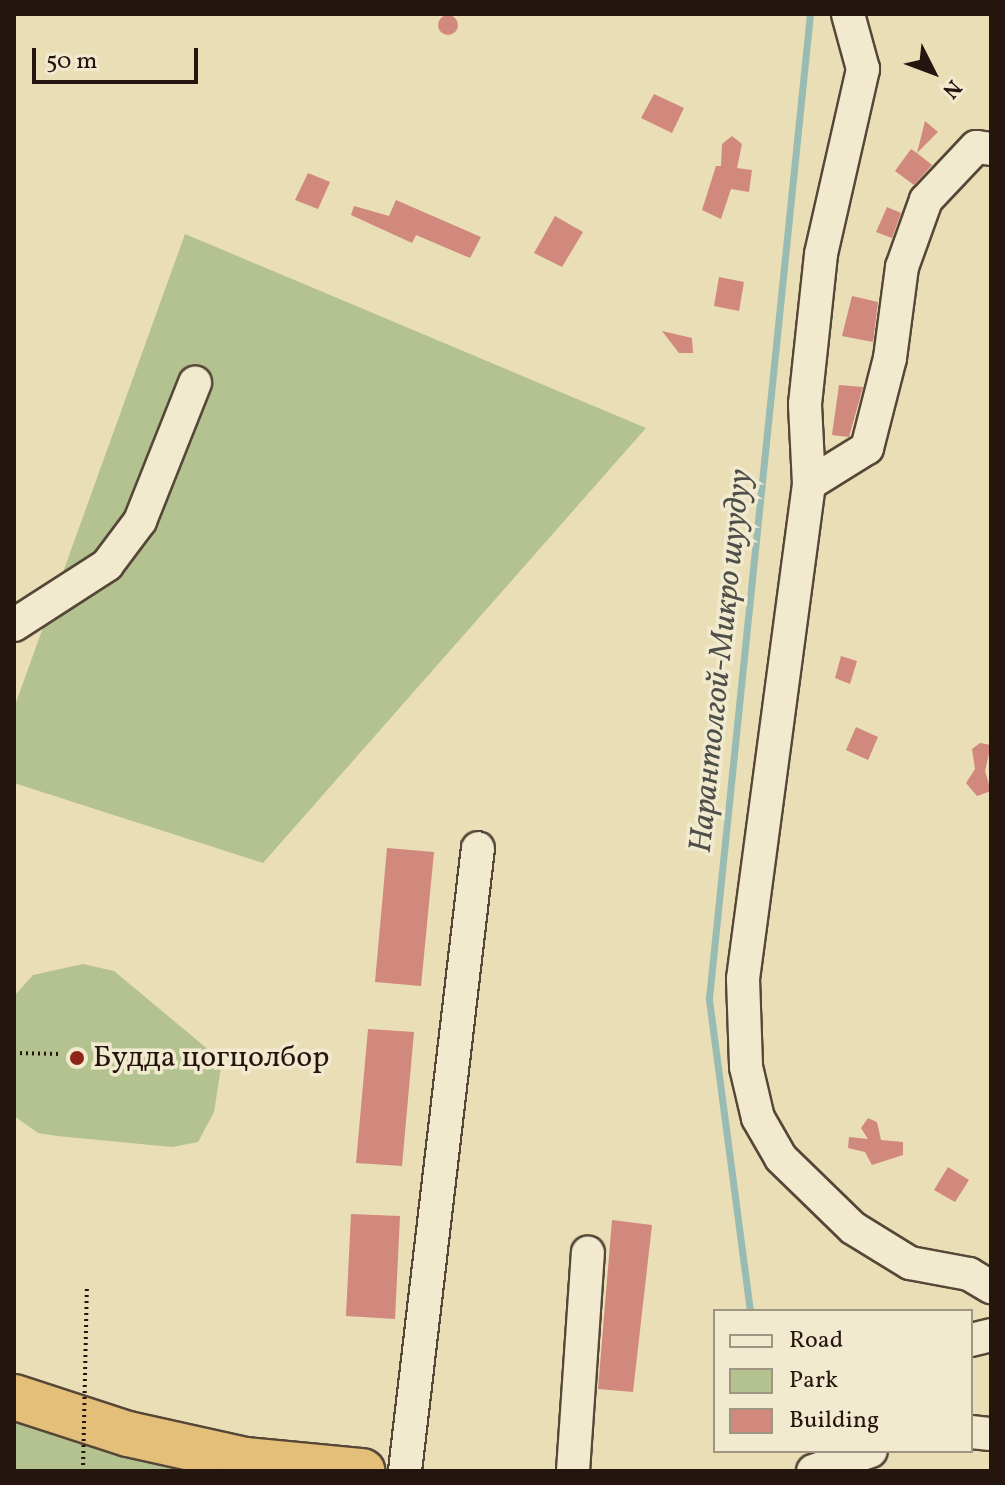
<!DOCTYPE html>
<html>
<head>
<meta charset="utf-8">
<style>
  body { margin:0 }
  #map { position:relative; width:1005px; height:1485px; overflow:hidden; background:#e9deb5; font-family:Vollkorn,serif }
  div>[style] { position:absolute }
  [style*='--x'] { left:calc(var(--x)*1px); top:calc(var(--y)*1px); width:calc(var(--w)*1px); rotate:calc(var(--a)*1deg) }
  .green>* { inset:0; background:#b4c290 }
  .stream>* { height:7px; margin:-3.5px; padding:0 3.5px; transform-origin:3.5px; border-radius:3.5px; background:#98bbb3 }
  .building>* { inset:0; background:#d0897c }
  .round { border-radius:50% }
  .path>* { height:4px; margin-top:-2px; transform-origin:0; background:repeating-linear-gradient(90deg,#25150f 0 2px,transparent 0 6px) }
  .roads { filter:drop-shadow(2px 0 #564738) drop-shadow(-2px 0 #564738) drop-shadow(0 2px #564738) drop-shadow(0 -2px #564738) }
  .minor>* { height:32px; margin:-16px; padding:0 16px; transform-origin:16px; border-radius:16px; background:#f1eacf }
  .highway>* { height:44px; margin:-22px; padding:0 22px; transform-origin:22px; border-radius:22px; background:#e4bf7a }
  .path-bridge>* { height:4px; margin-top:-2px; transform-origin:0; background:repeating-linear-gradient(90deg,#25150f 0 2px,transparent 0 6px) }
  .dots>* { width:22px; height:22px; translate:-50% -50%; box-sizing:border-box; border:4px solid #f1eacf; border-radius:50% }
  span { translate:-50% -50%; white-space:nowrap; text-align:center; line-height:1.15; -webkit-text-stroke:7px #f1eacf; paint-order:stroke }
  .poi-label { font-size:30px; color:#25150f }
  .left { translate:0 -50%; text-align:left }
  .water-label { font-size:32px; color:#4d4f48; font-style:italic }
  .frame { position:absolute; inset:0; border:16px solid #25150f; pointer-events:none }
  .legend { position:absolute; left:713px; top:1309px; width:260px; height:144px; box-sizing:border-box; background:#f1eacf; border:2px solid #9f9582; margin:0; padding:10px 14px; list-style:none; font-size:24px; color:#25150f }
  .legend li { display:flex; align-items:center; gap:16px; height:40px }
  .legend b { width:40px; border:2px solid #9f9582 }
  .north { position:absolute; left:893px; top:32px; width:80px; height:80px; -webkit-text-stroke:6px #f1eacf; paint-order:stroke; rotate:132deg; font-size:22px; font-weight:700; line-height:32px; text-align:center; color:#25150f }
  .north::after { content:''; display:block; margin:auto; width:28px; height:36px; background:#25150f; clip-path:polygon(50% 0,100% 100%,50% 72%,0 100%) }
  .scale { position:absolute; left:32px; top:48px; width:166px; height:36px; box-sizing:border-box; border:4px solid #25150f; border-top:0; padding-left:10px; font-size:24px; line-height:28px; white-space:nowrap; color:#25150f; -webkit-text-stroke:6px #f1eacf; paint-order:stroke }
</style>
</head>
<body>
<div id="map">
  <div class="green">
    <i style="clip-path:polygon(185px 234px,646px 428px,263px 863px,14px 783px,14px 708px)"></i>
    <i style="clip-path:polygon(83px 964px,114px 971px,222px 1061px,214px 1112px,198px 1142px,172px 1147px,57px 1136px,38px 1133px,14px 1116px,14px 996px,33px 975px)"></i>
    <i style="clip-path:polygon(14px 1408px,256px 1471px,14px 1471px)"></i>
  </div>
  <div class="stream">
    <i style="--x:750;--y:1311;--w:316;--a:-97.5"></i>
    <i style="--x:709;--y:998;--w:989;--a:-84.14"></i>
  </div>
  <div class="building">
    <i class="round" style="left:438px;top:15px;width:20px;height:20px"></i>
    <i style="clip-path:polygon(654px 94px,684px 108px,672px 133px,641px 118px)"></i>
    <i style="clip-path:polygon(925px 121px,938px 132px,917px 153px,932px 165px,914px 185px,895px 171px,911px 149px,917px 153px)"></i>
    <i style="clip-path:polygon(732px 136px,742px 144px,737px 168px,752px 170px,749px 192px,731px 189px,721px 219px,702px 210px,716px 166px,721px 166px,722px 144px)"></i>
    <i style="clip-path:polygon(308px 173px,330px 182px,318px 209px,295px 200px)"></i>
    <i style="clip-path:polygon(396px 200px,481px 237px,470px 258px,416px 235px,412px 243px,351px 215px,354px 206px,389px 216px)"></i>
    <i style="clip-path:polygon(887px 207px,901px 213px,892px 238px,876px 232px)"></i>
    <i style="clip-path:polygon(555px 216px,583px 232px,562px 267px,534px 253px)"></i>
    <i style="clip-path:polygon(719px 277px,744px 282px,739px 311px,714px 306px)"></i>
    <i style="clip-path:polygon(852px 296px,878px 302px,873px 342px,842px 336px)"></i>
    <i style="clip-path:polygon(662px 331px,692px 338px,693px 353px,679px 353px)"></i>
    <i style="clip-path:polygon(839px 385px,863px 387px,849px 437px,832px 435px)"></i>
    <i style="clip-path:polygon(841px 656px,857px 661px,850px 684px,835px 678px)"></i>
    <i style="clip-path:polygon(856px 727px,878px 737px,868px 760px,846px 750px)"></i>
    <i style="clip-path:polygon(980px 743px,991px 745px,985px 771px,991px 791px,977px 796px,966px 783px,975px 769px,972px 749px)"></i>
    <i style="clip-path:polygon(387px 848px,434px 852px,421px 986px,375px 982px)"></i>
    <i style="clip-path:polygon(368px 1029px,414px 1032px,402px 1166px,356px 1163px)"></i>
    <i style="clip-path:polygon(868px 1118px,877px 1122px,881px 1140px,903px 1142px,903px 1155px,872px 1165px,865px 1152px,848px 1148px,849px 1137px,868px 1139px,861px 1128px)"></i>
    <i style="clip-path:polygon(948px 1167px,969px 1180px,955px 1202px,934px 1190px)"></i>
    <i style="clip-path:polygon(351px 1214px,400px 1216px,395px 1319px,346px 1316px)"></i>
    <i style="clip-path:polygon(612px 1220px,652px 1225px,633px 1392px,598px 1389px)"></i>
  </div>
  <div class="path">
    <i style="--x:14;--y:1053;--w:47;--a:1.2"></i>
  </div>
  <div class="roads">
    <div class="minor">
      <i style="--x:991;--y:149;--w:15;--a:-172"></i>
      <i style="--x:976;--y:147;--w:73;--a:133.3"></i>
      <i style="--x:926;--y:200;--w:71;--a:109.7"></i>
      <i style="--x:902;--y:267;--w:92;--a:97.5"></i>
      <i style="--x:890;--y:358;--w:93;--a:104.3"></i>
      <i style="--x:867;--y:448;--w:68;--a:148.2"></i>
      <i style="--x:809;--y:484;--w:499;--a:97.6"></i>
      <i style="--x:743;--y:979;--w:88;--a:88"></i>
      <i style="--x:746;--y:1067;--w:52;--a:76.8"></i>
      <i style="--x:758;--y:1118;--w:46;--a:60.1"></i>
      <i style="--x:781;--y:1158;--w:100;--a:44.2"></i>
      <i style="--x:853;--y:1228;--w:67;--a:31.6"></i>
      <i style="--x:910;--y:1263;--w:60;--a:10.6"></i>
      <i style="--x:969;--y:1274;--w:26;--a:31"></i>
      <i style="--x:809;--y:484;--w:80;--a:-92.9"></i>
      <i style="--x:805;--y:404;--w:151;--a:-83.9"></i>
      <i style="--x:821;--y:254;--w:190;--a:-77.2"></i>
      <i style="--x:863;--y:69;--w:57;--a:-105.3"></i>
      <i style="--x:14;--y:625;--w:111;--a:-32.8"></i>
      <i style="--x:107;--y:565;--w:55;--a:-53.1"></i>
      <i style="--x:140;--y:521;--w:149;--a:-68.3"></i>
      <i style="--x:971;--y:1340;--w:21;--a:-14"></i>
      <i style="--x:971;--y:1432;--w:20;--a:6"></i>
      <i style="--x:405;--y:1471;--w:627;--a:-83.32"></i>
      <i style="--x:573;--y:1471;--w:219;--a:-86.1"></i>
      <i style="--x:813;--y:1471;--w:61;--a:-19"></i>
    </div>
    <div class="highway">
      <i style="--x:14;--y:1397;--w:120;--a:18"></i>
      <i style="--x:128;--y:1434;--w:120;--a:12.5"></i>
      <i style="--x:245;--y:1460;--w:118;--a:5.4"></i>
    </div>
  </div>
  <div class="path-bridge">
    <i style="--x:83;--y:1471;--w:184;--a:-88.8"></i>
  </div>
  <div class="dots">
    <i style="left:77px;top:1058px;background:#8f2418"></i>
  </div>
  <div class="poi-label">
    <span class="left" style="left:93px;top:1058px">Будда цогцолбор</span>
  </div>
  <div class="water-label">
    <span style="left:722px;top:661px;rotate:-84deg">Нарантолгой-Микро шуудуу</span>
  </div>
  <div class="frame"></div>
  <ul class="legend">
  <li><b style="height:10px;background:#f1eacf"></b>Road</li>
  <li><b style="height:22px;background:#b4c290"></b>Park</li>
  <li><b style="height:22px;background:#d0897c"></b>Building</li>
  </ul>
  <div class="north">N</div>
  <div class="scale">50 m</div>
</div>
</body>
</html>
